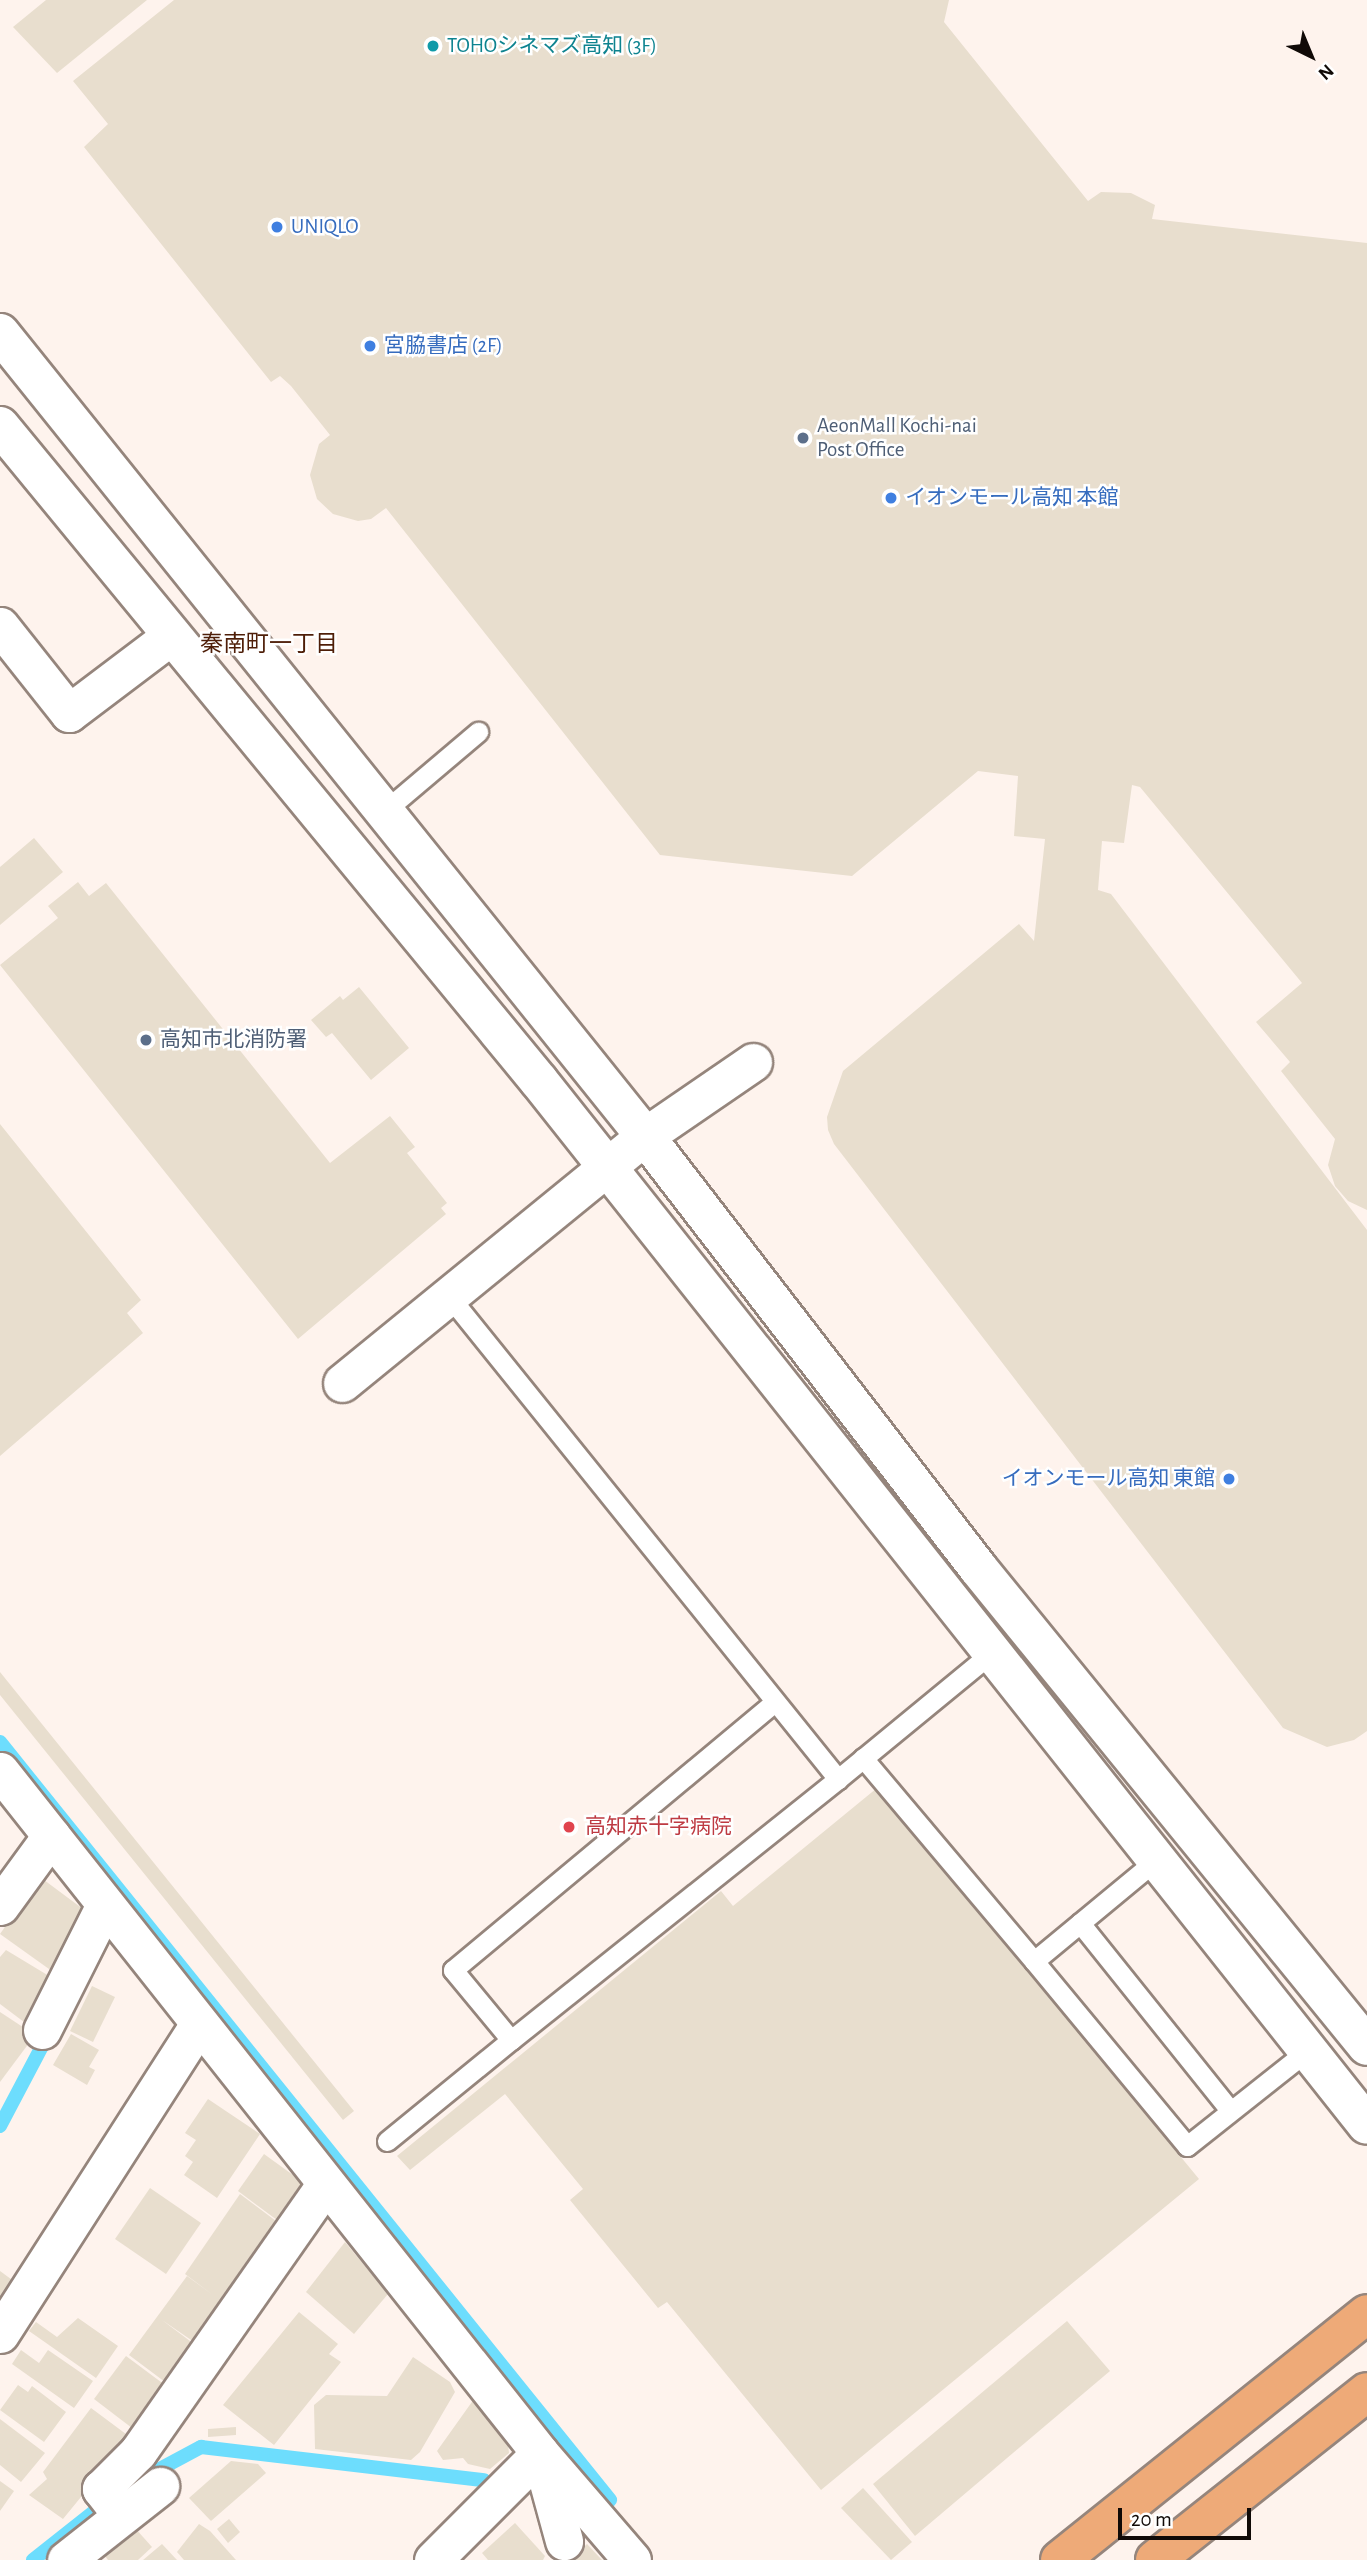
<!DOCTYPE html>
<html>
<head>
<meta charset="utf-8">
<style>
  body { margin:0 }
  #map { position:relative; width:1367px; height:2560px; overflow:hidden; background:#fef3ed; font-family:"Alegreya Sans","Noto Sans JP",sans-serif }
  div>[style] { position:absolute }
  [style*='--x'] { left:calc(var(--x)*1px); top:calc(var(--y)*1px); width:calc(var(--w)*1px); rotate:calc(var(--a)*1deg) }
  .stream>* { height:14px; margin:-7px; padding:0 7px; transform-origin:7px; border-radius:7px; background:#6dddfd }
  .building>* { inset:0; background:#e8dece }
  .roads { filter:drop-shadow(2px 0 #95857c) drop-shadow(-2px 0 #95857c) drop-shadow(0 2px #95857c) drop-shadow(0 -2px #95857c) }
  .service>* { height:19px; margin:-9.5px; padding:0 9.5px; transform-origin:9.5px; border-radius:9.5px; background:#fff }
  .minor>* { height:37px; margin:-18.5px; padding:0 18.5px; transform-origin:18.5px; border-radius:18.5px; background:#fff }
  .tertiary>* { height:38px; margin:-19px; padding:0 19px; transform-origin:19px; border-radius:19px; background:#fff }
  .primary>* { height:38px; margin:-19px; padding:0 19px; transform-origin:19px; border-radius:19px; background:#eeaa78 }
  .dots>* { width:19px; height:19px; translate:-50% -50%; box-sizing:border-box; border:4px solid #fff; border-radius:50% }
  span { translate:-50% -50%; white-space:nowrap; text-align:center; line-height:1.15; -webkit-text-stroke:5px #fff; paint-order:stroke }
  .culture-label { font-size:21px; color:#0d838f }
  .left { translate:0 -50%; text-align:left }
  .shop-label { font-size:21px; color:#366cbe }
  .right { translate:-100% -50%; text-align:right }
  .service-label { font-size:21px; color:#4e5e75 }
  .health-label { font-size:21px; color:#be3a42 }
  .neighbourhood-label { font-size:23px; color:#4e1e08 }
  .north { position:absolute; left:1276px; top:21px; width:70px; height:70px; -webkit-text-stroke:5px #fff; paint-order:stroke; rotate:137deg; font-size:19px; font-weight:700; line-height:28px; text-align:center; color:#100a07 }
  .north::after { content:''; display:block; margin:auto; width:24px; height:32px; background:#100a07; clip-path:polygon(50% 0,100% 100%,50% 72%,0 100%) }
  .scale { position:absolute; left:1118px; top:2508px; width:133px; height:32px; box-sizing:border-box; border:4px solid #100a07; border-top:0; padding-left:9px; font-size:21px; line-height:24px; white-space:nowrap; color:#100a07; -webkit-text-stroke:5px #fff; paint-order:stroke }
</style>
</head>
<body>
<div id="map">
  <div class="stream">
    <i style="--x:0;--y:1742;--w:973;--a:51.17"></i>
    <i style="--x:0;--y:2126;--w:107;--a:-62.2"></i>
    <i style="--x:145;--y:2477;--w:64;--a:-28.2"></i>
    <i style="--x:201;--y:2447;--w:285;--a:6.7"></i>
    <i style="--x:33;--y:2560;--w:98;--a:-38.4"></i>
  </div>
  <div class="building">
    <i style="clip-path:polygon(46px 0,147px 0,57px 73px,13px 27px)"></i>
    <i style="clip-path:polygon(174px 0,949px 0,944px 22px,1088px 201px,1101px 192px,1131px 193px,1155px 205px,1152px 219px,1367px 243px,1367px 1210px,1348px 1201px,1335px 1186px,1328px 1165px,1335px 1139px,1281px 1071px,1290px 1062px,1256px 1022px,1302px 983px,1140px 787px,1132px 785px,1124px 843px,1102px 841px,1098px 890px,1111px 894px,1367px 1230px,1367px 1731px,1354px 1740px,1327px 1747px,1283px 1728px,834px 1144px,828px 1130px,827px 1117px,843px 1071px,1019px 924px,1034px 941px,1045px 839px,1014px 836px,1018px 776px,978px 771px,852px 876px,660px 855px,386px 508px,371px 519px,358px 521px,333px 514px,317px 499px,310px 475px,319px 444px,330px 435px,291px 386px,280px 376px,271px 382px,84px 147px,108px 124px,73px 81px)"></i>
    <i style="clip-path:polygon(34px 838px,63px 872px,0 925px,0 867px)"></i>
    <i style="clip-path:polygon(78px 882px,89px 896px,106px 883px,330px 1163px,390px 1116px,415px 1147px,407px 1153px,447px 1203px,441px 1208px,446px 1214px,298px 1339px,0 965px,58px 918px,48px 906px)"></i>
    <i style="clip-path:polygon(359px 987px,409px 1048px,371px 1080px,332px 1033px,326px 1037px,311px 1020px,340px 996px,343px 1000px)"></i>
    <i style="clip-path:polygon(0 1124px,141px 1300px,127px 1313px,143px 1333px,0 1456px)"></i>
    <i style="clip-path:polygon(0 1672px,354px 2111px,343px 2120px,0 1695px)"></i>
    <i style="clip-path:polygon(877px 1788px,1199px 2179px,821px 2490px,667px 2302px,658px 2308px,570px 2200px,583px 2189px,505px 2094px,410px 2170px,397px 2156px,721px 1891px,733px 1906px)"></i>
    <i style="clip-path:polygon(40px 1877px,83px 1909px,56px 1974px,0 1934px)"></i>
    <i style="clip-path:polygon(6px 1950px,54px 1979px,31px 2022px,24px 2022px,0 2004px,0 1957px)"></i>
    <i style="clip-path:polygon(92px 1986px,115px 1997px,93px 2042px,70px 2031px)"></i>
    <i style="clip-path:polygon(0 2012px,35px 2035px,0 2082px)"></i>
    <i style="clip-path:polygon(71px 2034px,99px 2050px,89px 2067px,95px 2070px,87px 2085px,53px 2065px)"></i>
    <i style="clip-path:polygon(208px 2099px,260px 2134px,217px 2198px,184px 2175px,193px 2162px,185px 2156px,196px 2140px,185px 2133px)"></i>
    <i style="clip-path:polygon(264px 2154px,304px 2183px,277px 2220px,238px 2191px)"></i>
    <i style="clip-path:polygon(150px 2188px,201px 2223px,166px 2274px,115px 2239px)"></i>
    <i style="clip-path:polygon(240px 2194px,276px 2221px,194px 2342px,162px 2320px,194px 2344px,165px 2382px,129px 2355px,187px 2276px,213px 2295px,185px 2274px)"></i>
    <i style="clip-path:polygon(345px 2242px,388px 2294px,354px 2334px,306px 2292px)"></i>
    <i style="clip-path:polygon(0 2271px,15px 2282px,0 2304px)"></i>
    <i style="clip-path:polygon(299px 2312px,338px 2344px,329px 2354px,341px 2362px,274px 2445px,223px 2405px)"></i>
    <i style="clip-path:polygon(78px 2318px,118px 2346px,96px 2378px,29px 2331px,36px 2322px,57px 2337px)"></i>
    <i style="clip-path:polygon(1067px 2321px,1110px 2371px,915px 2536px,873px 2484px)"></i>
    <i style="clip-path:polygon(21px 2350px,39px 2363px,48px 2350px,93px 2381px,74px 2408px,12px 2364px)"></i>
    <i style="clip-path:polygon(126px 2356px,165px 2385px,132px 2428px,94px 2399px)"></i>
    <i style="clip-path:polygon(413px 2357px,450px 2382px,455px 2392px,420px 2452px,411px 2460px,315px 2449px,314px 2405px,326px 2395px,387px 2396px)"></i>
    <i style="clip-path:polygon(18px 2385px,28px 2392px,32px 2386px,66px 2412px,44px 2442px,0 2410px)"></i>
    <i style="clip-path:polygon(474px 2399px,507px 2436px,509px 2453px,490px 2469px,468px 2464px,463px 2458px,443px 2460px,437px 2451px)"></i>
    <i style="clip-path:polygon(91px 2408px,130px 2437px,63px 2519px,29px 2495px,47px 2479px,43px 2472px)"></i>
    <i style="clip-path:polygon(0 2419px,45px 2453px,21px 2482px,0 2465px)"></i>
    <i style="clip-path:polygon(236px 2427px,236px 2435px,208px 2437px,208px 2429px)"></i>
    <i style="clip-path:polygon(231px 2461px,258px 2464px,266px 2473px,211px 2521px,189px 2498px)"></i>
    <i style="clip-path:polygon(0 2481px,14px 2491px,0 2511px)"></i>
    <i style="clip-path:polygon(863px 2488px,912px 2542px,891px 2560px,841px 2508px)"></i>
    <i style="clip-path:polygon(229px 2519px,240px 2532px,228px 2543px,217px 2529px)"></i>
    <i style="clip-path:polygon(515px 2523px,545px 2556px,543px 2560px,488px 2560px,482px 2553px)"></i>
    <i style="clip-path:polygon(199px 2524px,210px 2531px,236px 2560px,184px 2560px,177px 2552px)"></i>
    <i style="clip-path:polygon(135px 2528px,152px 2547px,138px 2560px,108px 2560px,105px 2556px)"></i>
    <i style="clip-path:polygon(162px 2544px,177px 2560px,143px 2560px)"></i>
    <i style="clip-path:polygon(587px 2544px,602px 2560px,570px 2560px)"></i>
  </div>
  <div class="roads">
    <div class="service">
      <i style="--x:382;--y:813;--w:126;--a:-40.2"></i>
      <i style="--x:448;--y:1295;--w:622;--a:51.14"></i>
      <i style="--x:838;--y:1779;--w:418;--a:141.4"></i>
      <i style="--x:511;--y:2040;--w:91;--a:-129.6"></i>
      <i style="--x:453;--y:1970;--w:419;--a:-39.8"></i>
      <i style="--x:863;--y:1758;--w:265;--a:49.9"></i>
      <i style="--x:838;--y:1779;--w:197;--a:-39.4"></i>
      <i style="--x:1155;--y:1861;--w:157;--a:140.4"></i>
      <i style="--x:1034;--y:1961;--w:240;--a:50.4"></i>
      <i style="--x:1187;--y:2146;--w:153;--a:-38.4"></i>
      <i style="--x:1080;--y:1923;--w:240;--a:51.3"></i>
      <i style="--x:387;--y:2141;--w:160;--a:-39.2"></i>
    </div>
    <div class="minor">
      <i style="--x:0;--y:626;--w:111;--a:51.6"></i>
      <i style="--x:69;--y:713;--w:129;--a:-37.1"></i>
      <i style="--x:342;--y:1383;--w:391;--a:-39.2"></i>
      <i style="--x:645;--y:1136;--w:131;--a:-34.4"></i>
      <i style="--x:0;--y:1771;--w:870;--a:51.63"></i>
      <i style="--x:540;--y:2453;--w:141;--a:49.3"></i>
      <i style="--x:0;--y:1906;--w:87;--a:-53.9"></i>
      <i style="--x:42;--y:2030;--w:140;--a:-63.3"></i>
      <i style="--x:0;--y:2334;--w:368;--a:-57.3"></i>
      <i style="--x:543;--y:2464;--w:80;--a:74.7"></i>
      <i style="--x:120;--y:2513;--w:31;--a:-128"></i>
      <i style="--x:101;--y:2489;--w:52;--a:-45"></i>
      <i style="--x:138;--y:2452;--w:327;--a:-55"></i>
      <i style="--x:66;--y:2560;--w:120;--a:-38.2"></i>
      <i style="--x:433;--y:2560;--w:151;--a:-45"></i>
    </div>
    <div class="tertiary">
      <i style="--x:0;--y:333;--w:1030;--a:51.23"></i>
      <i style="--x:645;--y:1136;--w:545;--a:52.37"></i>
      <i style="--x:978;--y:1568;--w:616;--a:50.86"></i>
      <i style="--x:0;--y:426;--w:848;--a:50.55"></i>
      <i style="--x:539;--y:1081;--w:1332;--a:51.58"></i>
    </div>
    <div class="primary">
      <i style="--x:1060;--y:2560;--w:393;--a:-38.7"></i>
      <i style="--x:1155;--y:2560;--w:270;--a:-38.4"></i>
    </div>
  </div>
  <div class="dots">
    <i style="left:433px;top:46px;background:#0f9aa8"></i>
    <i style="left:277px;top:227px;background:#3f7fe0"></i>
    <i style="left:370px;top:346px;background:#3f7fe0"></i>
    <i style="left:803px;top:438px;background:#5c6f8a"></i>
    <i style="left:891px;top:498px;background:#3f7fe0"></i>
    <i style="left:146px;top:1040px;background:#5c6f8a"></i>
    <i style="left:1229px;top:1479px;background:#3f7fe0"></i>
    <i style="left:569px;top:1827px;background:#e0444e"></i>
  </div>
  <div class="culture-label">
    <span class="left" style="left:447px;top:46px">TOHOシネマズ高知 (3F)</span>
  </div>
  <div class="shop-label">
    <span class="left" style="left:291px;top:227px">UNIQLO</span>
    <span class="left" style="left:384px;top:346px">宮脇書店 (2F)</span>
    <span class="left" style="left:905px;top:498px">イオンモール高知 本館</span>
    <span class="right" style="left:1215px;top:1479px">イオンモール高知 東館</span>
  </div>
  <div class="service-label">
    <span class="left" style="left:817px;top:438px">AeonMall Kochi-nai<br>Post Office</span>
    <span class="left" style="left:160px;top:1040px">高知市北消防署</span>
  </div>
  <div class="health-label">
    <span class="left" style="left:585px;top:1827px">高知赤十字病院</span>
  </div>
  <div class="neighbourhood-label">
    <span style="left:269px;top:645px">秦南町一丁目</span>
  </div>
  <div class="north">N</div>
  <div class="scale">20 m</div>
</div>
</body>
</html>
